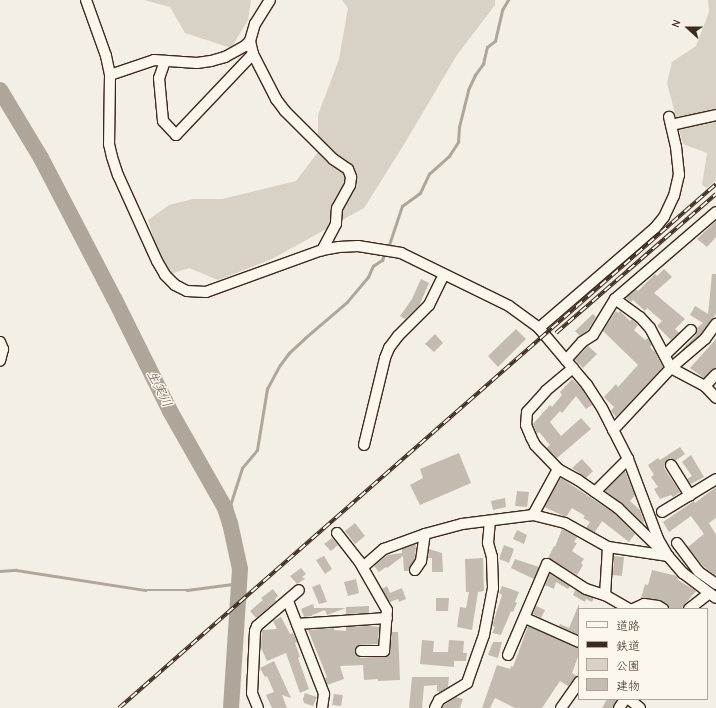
<!DOCTYPE html>
<html>
<head>
<meta charset="utf-8">
<style>
  body { margin:0 }
  #map { position:relative; width:716px; height:708px; overflow:hidden; background:#f3efe4; font-family:"Comic Neue","Klee One",sans-serif }
  div>[style] { position:absolute }
  [style*='--x'] { left:calc(var(--x)*1px); top:calc(var(--y)*1px); width:calc(var(--w)*1px); rotate:calc(var(--a)*1deg) }
  .green>* { inset:0; background:#d8d1c6 }
  .stream>* { height:2.5px; margin:-1.25px; padding:0 1.25px; transform-origin:1.25px; border-radius:1.25px; background:#afa69a }
  .river>* { height:16px; margin:-8px; padding:0 8px; transform-origin:8px; border-radius:8px; background:#afa69a }
  .building>* { inset:0; background:#c3bbb0 }
  .roads { filter:drop-shadow(1px 0 #3b2a1e) drop-shadow(-1px 0 #3b2a1e) drop-shadow(0 1px #3b2a1e) drop-shadow(0 -1px #3b2a1e) }
  .minor>* { height:10px; margin:-5px; padding:0 5px; transform-origin:5px; border-radius:5px; background:#fbf7ec }
  .rail>* { height:4px; margin-top:-2px; transform-origin:0; background:repeating-linear-gradient(90deg,#fbf7ec 0 8px,#3b2a1e 0 16px); box-sizing:border-box; border-block:1px solid #3b2a1e }
  span { translate:-50% -50%; white-space:nowrap; text-align:center; line-height:1.15; -webkit-text-stroke:3px #fbf7ec; paint-order:stroke }
  .water-label { font-size:13px; color:#645549; font-style:italic }
  .legend { position:absolute; left:578px; top:608px; width:130px; height:92px; box-sizing:border-box; background:#fbf7ec; border:1px solid #aea59a; margin:0; padding:5px 7px; list-style:none; font-size:12px; color:#3b2a1e }
  .legend li { display:flex; align-items:center; gap:8px; height:20px }
  .legend b { width:20px; border:1px solid #aea59a }
  .north { position:absolute; left:668px; top:8px; width:40px; height:40px; -webkit-text-stroke:3px #fbf7ec; paint-order:stroke; rotate:291deg; font-size:11px; font-weight:700; line-height:16px; text-align:center; color:#3b2a1e }
  .north::after { content:''; display:block; margin:auto; width:14px; height:18px; background:#3b2a1e; clip-path:polygon(50% 0,100% 100%,50% 72%,0 100%) }
</style>
</head>
<body>
<div id="map">
  <div class="green">
    <i style="clip-path:polygon(144px 0,251px 0,248px 20px,231px 48px,185px 33px,170px 7px)"></i>
    <i style="clip-path:polygon(342px 0,495px 0,495px 5px,457px 55px,403px 146px,364px 208px,272px 259px,218px 280px,189px 268px,170px 274px,155px 243px,148px 220px,169px 205px,193px 199px,222px 199px,296px 181px,318px 152px,318px 115px,339px 59px,348px 8px)"></i>
    <i style="clip-path:polygon(708px 0,716px 0,716px 180px,707px 188px,702px 185px,707px 153px,683px 144px,667px 83px,672px 62px,696px 46px,709px 12px)"></i>
  </div>
  <div class="stream">
    <i style="--x:388;--y:248;--w:44;--a:-71.6"></i>
    <i style="--x:402;--y:206;--w:22;--a:-36"></i>
    <i style="--x:420;--y:193;--w:21;--a:-65"></i>
    <i style="--x:429;--y:174;--w:27;--a:-42"></i>
    <i style="--x:449;--y:156;--w:17;--a:-57"></i>
    <i style="--x:458;--y:142;--w:15;--a:-86"></i>
    <i style="--x:459;--y:127;--w:38;--a:-76"></i>
    <i style="--x:468;--y:90;--w:17;--a:-65"></i>
    <i style="--x:475;--y:75;--w:14;--a:-54"></i>
    <i style="--x:483;--y:64;--w:17;--a:-77"></i>
    <i style="--x:487;--y:47;--w:10;--a:-37"></i>
    <i style="--x:495;--y:41;--w:32;--a:-77"></i>
    <i style="--x:502;--y:10;--w:12;--a:-59"></i>
    <i style="--x:227;--y:515;--w:49;--a:-72.3"></i>
    <i style="--x:242;--y:468;--w:23;--a:-50"></i>
    <i style="--x:257;--y:450;--w:62;--a:-80.7"></i>
    <i style="--x:267;--y:389;--w:27;--a:-62"></i>
    <i style="--x:280;--y:365;--w:15;--a:-53"></i>
    <i style="--x:289;--y:353;--w:22;--a:-43"></i>
    <i style="--x:305;--y:338;--w:55;--a:-40.6"></i>
    <i style="--x:347;--y:302;--w:33;--a:-50"></i>
    <i style="--x:368;--y:277;--w:12;--a:-66"></i>
    <i style="--x:373;--y:266;--w:11;--a:-34"></i>
    <i style="--x:382;--y:260;--w:9;--a:-69"></i>
    <i style="--x:0;--y:571;--w:16;--a:-4"></i>
    <i style="--x:16;--y:570;--w:131;--a:8.8"></i>
    <i style="--x:145;--y:590;--w:42;--a:0"></i>
    <i style="--x:187;--y:590;--w:53;--a:-7.5"></i>
  </div>
  <div class="river">
    <i style="--x:0;--y:90;--w:79;--a:58.9"></i>
    <i style="--x:41;--y:158;--w:158;--a:62.5"></i>
    <i style="--x:114;--y:298;--w:126;--a:63.6"></i>
    <i style="--x:170;--y:411;--w:112;--a:60.4"></i>
    <i style="--x:225;--y:508;--w:16;--a:72"></i>
    <i style="--x:230;--y:523;--w:47;--a:77.7"></i>
    <i style="--x:240;--y:569;--w:139;--a:93.7"></i>
  </div>
  <div class="building">
    <i style="clip-path:polygon(716px 221px,716px 237px,707px 247px,697px 239px)"></i>
    <i style="clip-path:polygon(664px 269px,672px 277px,654px 293px,685px 319px,675px 329px,679px 333px,671px 340px,657px 326px,662px 321px,647px 308px,645px 311px,633px 300px,631px 302px,626px 298px,636px 289px,638px 291px,655px 274px,657px 276px)"></i>
    <i style="clip-path:polygon(712px 274px,716px 274px,716px 314px,700px 335px,678px 354px,696px 335px,697px 328px,703px 323px,690px 315px,695px 306px,708px 314px)"></i>
    <i style="clip-path:polygon(421px 279px,429px 283px,419px 306px,405px 319px,400px 316px,412px 299px)"></i>
    <i style="clip-path:polygon(616px 311px,618px 313px,620px 311px,630px 321px,632px 319px,638px 325px,634px 330px,645px 340px,648px 338px,652px 345px,650px 347px,655px 352px,663px 367px,616px 417px,611px 411px,614px 407px,604px 397px,616px 384px,618px 387px,638px 365px,603px 331px)"></i>
    <i style="clip-path:polygon(593px 314px,596px 317px,588px 330px,580px 336px,575px 331px)"></i>
    <i style="clip-path:polygon(516px 329px,526px 339px,498px 367px,488px 356px)"></i>
    <i style="clip-path:polygon(435px 334px,443px 343px,434px 352px,425px 344px)"></i>
    <i style="clip-path:polygon(716px 339px,716px 368px,712px 369px,704px 378px,690px 368px)"></i>
    <i style="clip-path:polygon(588px 346px,597px 354px,583px 368px,575px 360px)"></i>
    <i style="clip-path:polygon(572px 379px,582px 389px,592px 405px,586px 409px,576px 396px,562px 413px,560px 411px,550px 422px,561px 436px,581px 418px,591px 429px,557px 458px,546px 448px,550px 445px,539px 432px,537px 434px,533px 424px,550px 405px,552px 407px,562px 395px,560px 392px)"></i>
    <i style="clip-path:polygon(680px 447px,685px 454px,675px 461px,671px 459px,667px 460px,664px 468px,680px 492px,673px 497px,671px 495px,660px 499px,654px 489px,658px 487px,651px 477px,654px 475px,648px 465px,658px 458px,660px 460px)"></i>
    <i style="clip-path:polygon(459px 453px,471px 483px,420px 505px,410px 485px,423px 478px,420px 469px)"></i>
    <i style="clip-path:polygon(691px 455px,704px 477px,691px 484px,687px 479px,692px 476px,682px 462px)"></i>
    <i style="clip-path:polygon(582px 459px,593px 471px,586px 478px,572px 468px)"></i>
    <i style="clip-path:polygon(625px 471px,635px 495px,630px 501px,640px 510px,644px 521px,643px 523px,622px 503px,605px 491px)"></i>
    <i style="clip-path:polygon(561px 478px,614px 513px,635px 534px,629px 542px,602px 521px,595px 532px,586px 528px,590px 522px,583px 518px,585px 516px,572px 508px,566px 517px,544px 507px)"></i>
    <i style="clip-path:polygon(716px 487px,716px 518px,709px 523px,716px 535px,716px 576px,704px 567px,688px 547px,704px 534px,691px 516px,669px 532px,663px 522px,694px 501px,695px 503px)"></i>
    <i style="clip-path:polygon(517px 491px,529px 492px,527px 507px,515px 506px)"></i>
    <i style="clip-path:polygon(505px 498px,506px 507px,493px 510px,491px 501px)"></i>
    <i style="clip-path:polygon(355px 523px,365px 536px,355px 544px,345px 531px)"></i>
    <i style="clip-path:polygon(562px 529px,577px 537px,574px 542px,577px 543px,572px 551px,584px 559px,581px 563px,583px 565px,577px 575px,548px 558px,554px 546px,555px 547px)"></i>
    <i style="clip-path:polygon(517px 530px,527px 535px,524px 544px,513px 539px)"></i>
    <i style="clip-path:polygon(332px 538px,338px 545px,331px 551px,324px 544px)"></i>
    <i style="clip-path:polygon(416px 544px,415px 559px,409px 571px,404px 571px,403px 556px,387px 568px,386px 567px,379px 572px,374px 566px,388px 555px,402px 553px,402px 549px)"></i>
    <i style="clip-path:polygon(504px 545px,514px 549px,509px 563px,499px 559px)"></i>
    <i style="clip-path:polygon(429px 549px,442px 553px,443px 572px,432px 572px,432px 558px,428px 558px)"></i>
    <i style="clip-path:polygon(324px 556px,332px 569px,325px 574px,316px 560px)"></i>
    <i style="clip-path:polygon(614px 556px,624px 557px,622px 576px,613px 575px)"></i>
    <i style="clip-path:polygon(483px 558px,484px 591px,478px 592px,472px 630px,457px 627px,460px 607px,466px 608px,469px 592px,466px 592px,465px 559px)"></i>
    <i style="clip-path:polygon(515px 559px,539px 567px,534px 579px,511px 568px)"></i>
    <i style="clip-path:polygon(301px 568px,306px 574px,302px 577px,305px 579px,297px 584px,290px 576px)"></i>
    <i style="clip-path:polygon(652px 570px,677px 576px,678px 580px,696px 591px,681px 609px,669px 608px,667px 604px,659px 600px,641px 598px,645px 584px,648px 585px)"></i>
    <i style="clip-path:polygon(550px 574px,570px 586px,568px 589px,556px 582px,554px 589px,545px 585px)"></i>
    <i style="clip-path:polygon(356px 579px,359px 593px,348px 596px,344px 582px)"></i>
    <i style="clip-path:polygon(320px 584px,327px 602px,319px 604px,312px 587px)"></i>
    <i style="clip-path:polygon(387px 586px,390px 593px,402px 588px,406px 599px,399px 602px,398px 599px,390px 602px,382px 589px)"></i>
    <i style="clip-path:polygon(502px 586px,519px 592px,515px 602px,517px 603px,513px 612px,511px 611px,501px 635px,492px 633px,495px 627px,492px 626px,502px 595px,499px 593px)"></i>
    <i style="clip-path:polygon(273px 589px,278px 596px,275px 599px,276px 601px,256px 618px,250px 611px,263px 600px,261px 598px)"></i>
    <i style="clip-path:polygon(575px 590px,594px 598px,592px 602px,586px 599px,585px 602px,573px 595px)"></i>
    <i style="clip-path:polygon(436px 598px,449px 598px,448px 611px,436px 611px)"></i>
    <i style="clip-path:polygon(313px 604px,314px 608px,346px 608px,327px 615px,325px 610px,312px 615px,312px 616px,304px 617px,301px 609px)"></i>
    <i style="clip-path:polygon(579px 604px,579px 633px,578px 635px,559px 626px,560px 624px,569px 628px)"></i>
    <i style="clip-path:polygon(369px 606px,369px 613px,346px 614px,346px 607px)"></i>
    <i style="clip-path:polygon(536px 606px,545px 610px,541px 618px,533px 614px)"></i>
    <i style="clip-path:polygon(281px 617px,290px 634px,293px 633px,297px 642px,295px 643px,300px 657px,298px 658px,309px 689px,300px 693px,286px 653px,267px 661px,261px 648px,262px 630px,277px 629px,273px 621px)"></i>
    <i style="clip-path:polygon(369px 626px,379px 627px,378px 644px,358px 645px,355px 651px,356px 655px,361px 658px,387px 656px,390px 651px,392px 632px,398px 632px,400px 680px,378px 681px,378px 679px,364px 680px,363px 665px,340px 666px,344px 679px,327px 685px,325px 678px,327px 677px,308px 630px,334px 628px,334px 630px,346px 631px,346px 627px)"></i>
    <i style="clip-path:polygon(528px 626px,579px 648px,579px 654px,572px 673px,577px 676px,568px 686px,560px 681px,542px 708px,515px 708px,495px 698px,490px 708px,482px 708px,497px 665px,510px 669px,511px 666px,513px 667px)"></i>
    <i style="clip-path:polygon(422px 640px,434px 641px,433px 652px,448px 652px,449px 640px,464px 641px,463px 653px,467px 653px,466px 661px,454px 661px,454px 667px,420px 664px)"></i>
    <i style="clip-path:polygon(493px 642px,502px 642px,498px 658px,488px 655px)"></i>
    <i style="clip-path:polygon(274px 661px,291px 698px,282px 695px,287px 708px,272px 708px,266px 695px,274px 692px,267px 676px,265px 677px,260px 668px)"></i>
    <i style="clip-path:polygon(412px 677px,449px 677px,448px 687px,440px 692px,437px 691px,437px 685px,424px 686px,422px 708px,409px 708px)"></i>
    <i style="clip-path:polygon(305px 693px,317px 697px,313px 706px,304px 703px,303px 699px)"></i>
    <i style="clip-path:polygon(334px 694px,343px 695px,341px 706px,332px 705px)"></i>
    <i style="clip-path:polygon(456px 697px,463px 699px,460px 708px,442px 708px,444px 705px)"></i>
    <i style="clip-path:polygon(607px 699px,617px 699px,613px 708px,602px 708px)"></i>
  </div>
  <div class="roads">
    <div class="minor">
      <i style="--x:86;--y:0;--w:59;--a:70.3"></i>
      <i style="--x:106;--y:56;--w:19;--a:78"></i>
      <i style="--x:110;--y:75;--w:69;--a:90.8"></i>
      <i style="--x:109;--y:144;--w:13;--a:77"></i>
      <i style="--x:112;--y:157;--w:19;--a:72"></i>
      <i style="--x:118;--y:175;--w:94;--a:65.6"></i>
      <i style="--x:157;--y:261;--w:16;--a:60"></i>
      <i style="--x:165;--y:275;--w:14;--a:45"></i>
      <i style="--x:175;--y:285;--w:13;--a:27"></i>
      <i style="--x:187;--y:291;--w:19;--a:3"></i>
      <i style="--x:206;--y:292;--w:123;--a:-19.9"></i>
      <i style="--x:322;--y:250;--w:17;--a:-10"></i>
      <i style="--x:339;--y:247;--w:19;--a:-3"></i>
      <i style="--x:358;--y:246;--w:44;--a:9.2"></i>
      <i style="--x:401;--y:253;--w:120;--a:26.1"></i>
      <i style="--x:509;--y:306;--w:37;--a:36"></i>
      <i style="--x:539;--y:328;--w:75;--a:49.9"></i>
      <i style="--x:587;--y:385;--w:27;--a:57"></i>
      <i style="--x:602;--y:408;--w:57;--a:63"></i>
      <i style="--x:628;--y:459;--w:85;--a:69.4"></i>
      <i style="--x:658;--y:539;--w:20;--a:60"></i>
      <i style="--x:668;--y:556;--w:23;--a:49"></i>
      <i style="--x:683;--y:573;--w:41;--a:37.1"></i>
      <i style="--x:250;--y:41;--w:13;--a:77"></i>
      <i style="--x:253;--y:54;--w:51;--a:62.9"></i>
      <i style="--x:276;--y:99;--w:15;--a:53"></i>
      <i style="--x:285;--y:111;--w:68;--a:45"></i>
      <i style="--x:333;--y:159;--w:18;--a:34"></i>
      <i style="--x:348;--y:169;--w:9;--a:69"></i>
      <i style="--x:351;--y:177;--w:8;--a:97"></i>
      <i style="--x:350;--y:185;--w:26;--a:119"></i>
      <i style="--x:337;--y:208;--w:16;--a:94"></i>
      <i style="--x:336;--y:224;--w:30;--a:118"></i>
      <i style="--x:165;--y:61;--w:18;--a:109"></i>
      <i style="--x:159;--y:78;--w:43;--a:84.7"></i>
      <i style="--x:163;--y:121;--w:19;--a:47"></i>
      <i style="--x:176;--y:135;--w:112;--a:-46.5"></i>
      <i style="--x:110;--y:75;--w:46;--a:-18.8"></i>
      <i style="--x:154;--y:60;--w:43;--a:4"></i>
      <i style="--x:197;--y:63;--w:14;--a:-8"></i>
      <i style="--x:211;--y:61;--w:15;--a:-16"></i>
      <i style="--x:225;--y:57;--w:23;--a:-29"></i>
      <i style="--x:245;--y:46;--w:7;--a:-45"></i>
      <i style="--x:250;--y:41;--w:18;--a:-74"></i>
      <i style="--x:255;--y:24;--w:28;--a:-58"></i>
      <i style="--x:671;--y:125;--w:46;--a:-12.5"></i>
      <i style="--x:615;--y:299;--w:31;--a:36"></i>
      <i style="--x:640;--y:317;--w:15;--a:48"></i>
      <i style="--x:650;--y:328;--w:45;--a:62.3"></i>
      <i style="--x:671;--y:368;--w:38;--a:28"></i>
      <i style="--x:705;--y:386;--w:16;--a:47"></i>
      <i style="--x:539;--y:328;--w:153;--a:-40.8"></i>
      <i style="--x:655;--y:228;--w:14;--a:-51"></i>
      <i style="--x:664;--y:217;--w:23;--a:-65"></i>
      <i style="--x:674;--y:196;--w:22;--a:-77"></i>
      <i style="--x:679;--y:175;--w:28;--a:-96"></i>
      <i style="--x:676;--y:147;--w:31;--a:-103"></i>
      <i style="--x:0;--y:342;--w:8;--a:67"></i>
      <i style="--x:3;--y:349;--w:12;--a:104"></i>
      <i style="--x:665;--y:355;--w:36;--a:-44"></i>
      <i style="--x:566;--y:360;--w:24;--a:-48"></i>
      <i style="--x:582;--y:342;--w:13;--a:-32"></i>
      <i style="--x:593;--y:335;--w:42;--a:-58.6"></i>
      <i style="--x:615;--y:299;--w:133;--a:-40.7"></i>
      <i style="--x:573;--y:368;--w:35;--a:140"></i>
      <i style="--x:546;--y:391;--w:28;--a:132"></i>
      <i style="--x:527;--y:412;--w:13;--a:94"></i>
      <i style="--x:526;--y:425;--w:13;--a:67"></i>
      <i style="--x:531;--y:437;--w:9;--a:63"></i>
      <i style="--x:535;--y:445;--w:33;--a:46"></i>
      <i style="--x:558;--y:469;--w:23;--a:29"></i>
      <i style="--x:578;--y:480;--w:49;--a:35"></i>
      <i style="--x:618;--y:508;--w:59;--a:44.3"></i>
      <i style="--x:705;--y:386;--w:16;--a:-47"></i>
      <i style="--x:613;--y:430;--w:85;--a:-46.9"></i>
      <i style="--x:671;--y:368;--w:45;--a:-40.5"></i>
      <i style="--x:705;--y:339;--w:19;--a:-54"></i>
      <i style="--x:364;--y:445;--w:89;--a:-76.4"></i>
      <i style="--x:385;--y:358;--w:11;--a:-68"></i>
      <i style="--x:389;--y:348;--w:15;--a:-53"></i>
      <i style="--x:398;--y:336;--w:44;--a:-45"></i>
      <i style="--x:429;--y:305;--w:34;--a:-64"></i>
      <i style="--x:671;--y:465;--w:36;--a:58"></i>
      <i style="--x:595;--y:492;--w:47;--a:-45"></i>
      <i style="--x:662;--y:512;--w:63;--a:-31.4"></i>
      <i style="--x:533;--y:515;--w:52;--a:-61.5"></i>
      <i style="--x:337;--y:533;--w:36;--a:52"></i>
      <i style="--x:359;--y:561;--w:56;--a:60.3"></i>
      <i style="--x:387;--y:610;--w:41;--a:94.2"></i>
      <i style="--x:384;--y:651;--w:23;--a:180"></i>
      <i style="--x:677;--y:543;--w:36;--a:53"></i>
      <i style="--x:699;--y:572;--w:21;--a:35"></i>
      <i style="--x:363;--y:567;--w:28;--a:-41"></i>
      <i style="--x:384;--y:549;--w:44;--a:-20.1"></i>
      <i style="--x:425;--y:534;--w:38;--a:-15"></i>
      <i style="--x:462;--y:524;--w:72;--a:-7.2"></i>
      <i style="--x:533;--y:515;--w:33;--a:14"></i>
      <i style="--x:565;--y:523;--w:49;--a:29.2"></i>
      <i style="--x:608;--y:547;--w:61;--a:8.5"></i>
      <i style="--x:415;--y:570;--w:11;--a:-56"></i>
      <i style="--x:421;--y:561;--w:27;--a:-82"></i>
      <i style="--x:605;--y:595;--w:48;--a:-86.4"></i>
      <i style="--x:288;--y:601;--w:100;--a:68.8"></i>
      <i style="--x:324;--y:694;--w:14;--a:98"></i>
      <i style="--x:633;--y:609;--w:12;--a:-24"></i>
      <i style="--x:644;--y:604;--w:14;--a:8"></i>
      <i style="--x:658;--y:606;--w:6;--a:31"></i>
      <i style="--x:689;--y:609;--w:24;--a:-38"></i>
      <i style="--x:525;--y:618;--w:59;--a:24"></i>
      <i style="--x:297;--y:624;--w:90;--a:-3.8"></i>
      <i style="--x:508;--y:655;--w:99;--a:-66.8"></i>
      <i style="--x:547;--y:564;--w:46;--a:32.7"></i>
      <i style="--x:586;--y:589;--w:20;--a:18"></i>
      <i style="--x:605;--y:595;--w:28;--a:30"></i>
      <i style="--x:629;--y:699;--w:14;--a:39"></i>
      <i style="--x:258;--y:708;--w:16;--a:-112"></i>
      <i style="--x:252;--y:693;--w:62;--a:-87.2"></i>
      <i style="--x:255;--y:631;--w:5;--a:-68"></i>
      <i style="--x:257;--y:626;--w:55;--a:-40.6"></i>
      <i style="--x:435;--y:708;--w:9;--a:-63"></i>
      <i style="--x:439;--y:700;--w:33;--a:-31"></i>
      <i style="--x:467;--y:683;--w:51;--a:-70.5"></i>
      <i style="--x:484;--y:635;--w:48;--a:-79.2"></i>
      <i style="--x:493;--y:588;--w:31;--a:-92"></i>
      <i style="--x:492;--y:557;--w:15;--a:-106"></i>
      <i style="--x:488;--y:543;--w:22;--a:-85"></i>
      <i style="--x:561;--y:708;--w:32;--a:-55"></i>
      <i style="--x:619;--y:708;--w:11;--a:-56"></i>
    </div>
  </div>
  <div class="rail">
    <i style="--x:556;--y:333;--w:212;--a:-41"></i>
    <i style="--x:119;--y:708;--w:794;--a:-41.27"></i>
  </div>
  <div class="water-label">
    <span style="left:159px;top:389px;rotate:63deg">生実川</span>
  </div>
  <ul class="legend">
  <li><b style="height:5px;background:#fbf7ec"></b>道路</li>
  <li><b style="height:5px;background:#3b2a1e"></b>鉄道</li>
  <li><b style="height:11px;background:#d8d1c6"></b>公園</li>
  <li><b style="height:11px;background:#c3bbb0"></b>建物</li>
  </ul>
  <div class="north">N</div>
</div>
</body>
</html>
